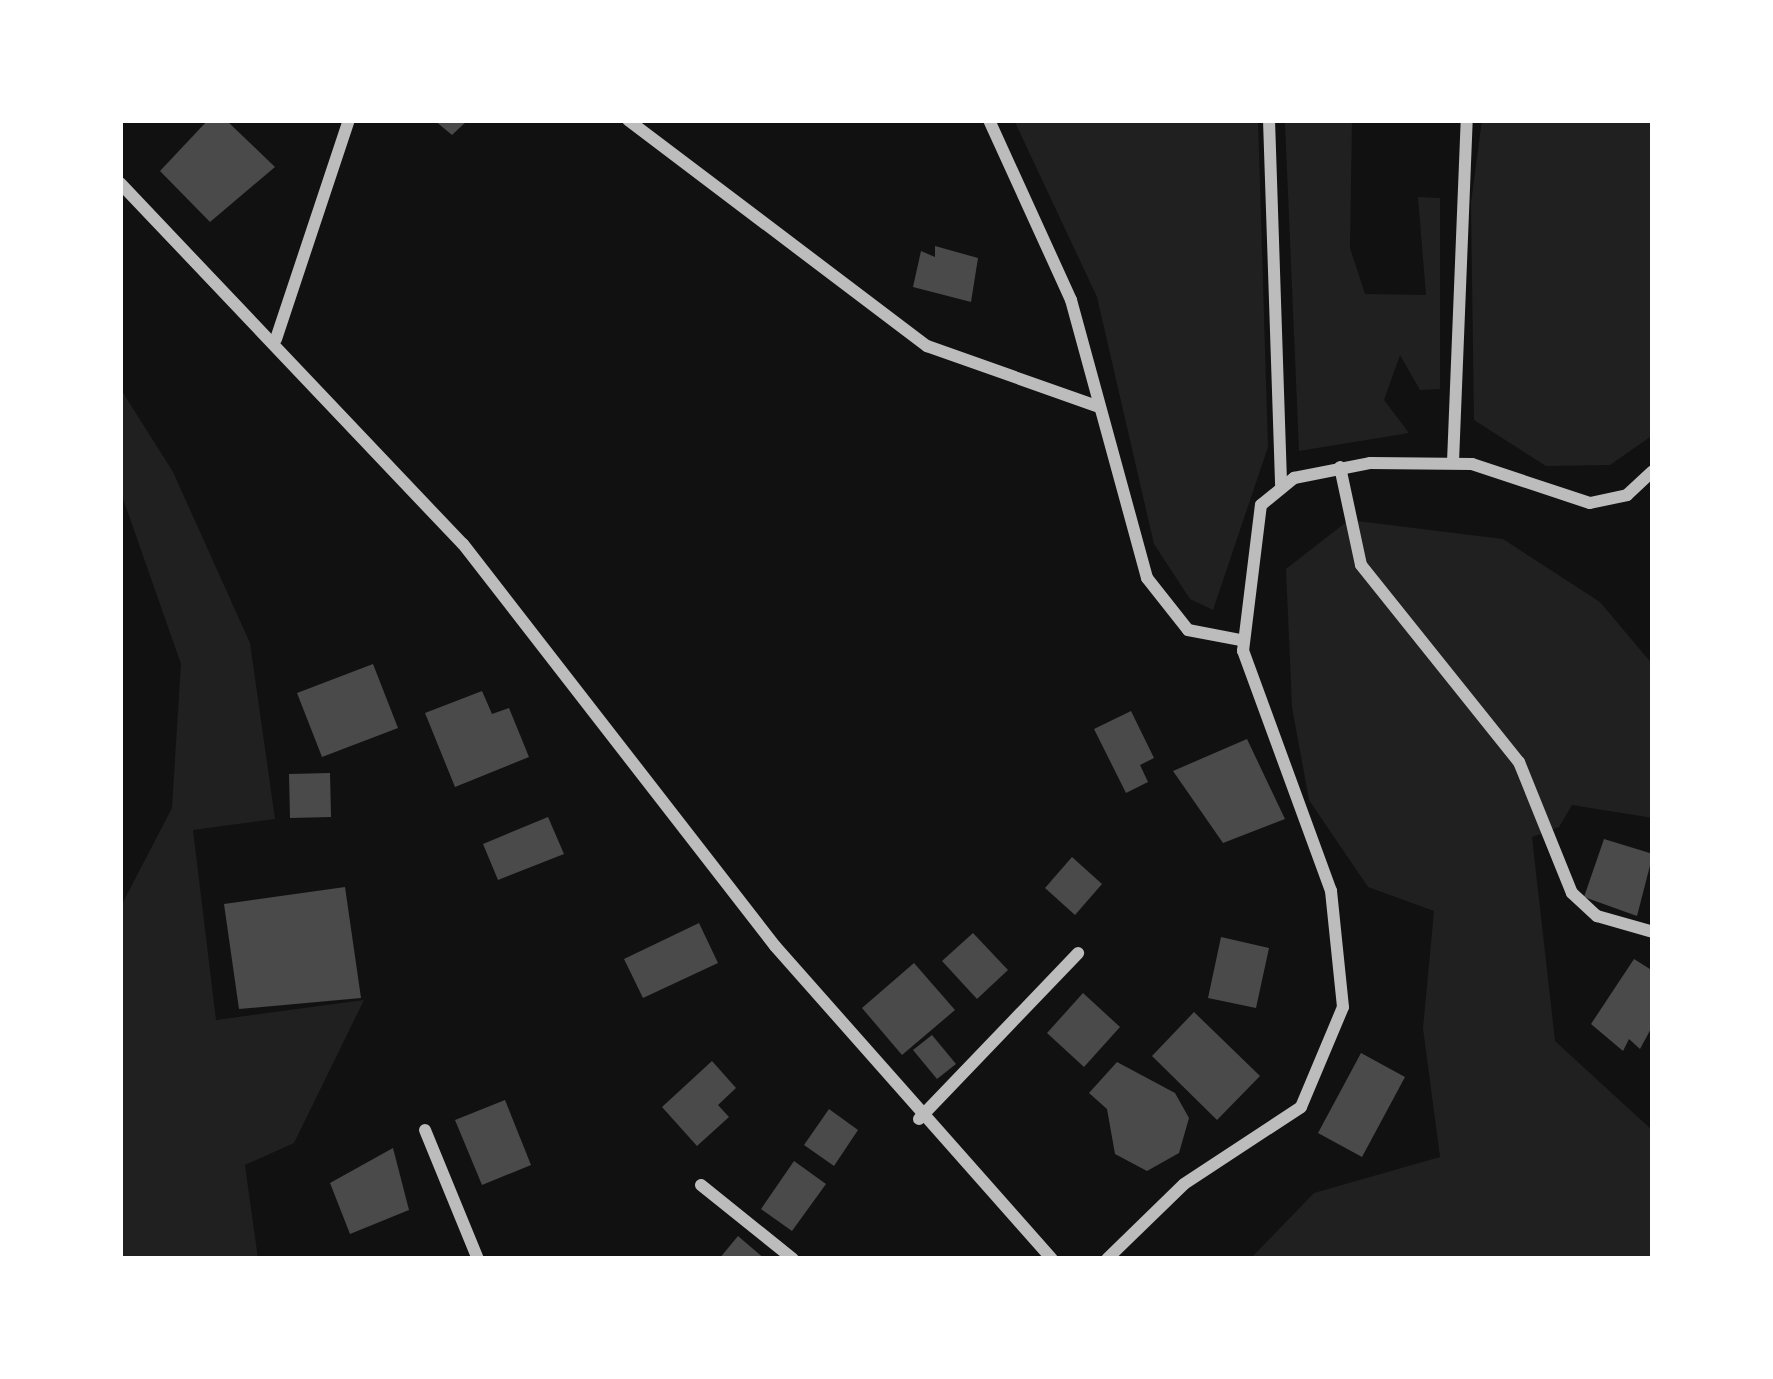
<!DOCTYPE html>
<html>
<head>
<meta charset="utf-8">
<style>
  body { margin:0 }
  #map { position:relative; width:1773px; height:1379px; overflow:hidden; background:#111; font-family:Roboto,sans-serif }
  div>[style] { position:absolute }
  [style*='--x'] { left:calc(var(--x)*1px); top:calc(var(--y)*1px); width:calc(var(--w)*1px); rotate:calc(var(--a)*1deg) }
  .green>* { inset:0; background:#202020 }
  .building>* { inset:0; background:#4a4a4a }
  .minor>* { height:12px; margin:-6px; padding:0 6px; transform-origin:6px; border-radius:6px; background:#bcbcbc }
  span { translate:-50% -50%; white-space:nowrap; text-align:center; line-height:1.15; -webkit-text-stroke:12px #fff; paint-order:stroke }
  .frame { position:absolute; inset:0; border:123px solid #fff; pointer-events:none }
</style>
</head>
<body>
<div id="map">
  <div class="green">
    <i style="clip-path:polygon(1014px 120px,1258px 120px,1268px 447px,1213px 610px,1190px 599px,1154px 544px,1097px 297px)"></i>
    <i style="clip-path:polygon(1352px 120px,1350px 248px,1365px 294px,1426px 295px,1418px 197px,1440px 198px,1440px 389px,1420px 390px,1400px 355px,1384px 400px,1409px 433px,1299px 451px,1285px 123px)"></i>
    <i style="clip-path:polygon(1482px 120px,1653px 120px,1653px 435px,1610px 465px,1546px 466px,1474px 420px,1471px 203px)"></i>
    <i style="clip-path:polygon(120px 388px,173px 472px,250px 643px,275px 819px,193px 830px,216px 1020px,364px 1000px,294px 1143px,245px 1165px,258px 1259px,120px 1259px,120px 908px,172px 808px,181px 664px,120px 490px)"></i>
    <i style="clip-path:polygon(1349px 520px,1503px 539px,1600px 602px,1653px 665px,1653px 818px,1572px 805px,1559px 827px,1532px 837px,1555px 1041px,1653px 1131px,1653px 1259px,1250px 1259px,1314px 1193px,1440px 1157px,1423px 1028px,1434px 911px,1368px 887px,1309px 800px,1292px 707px,1286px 569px)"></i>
  </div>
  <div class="building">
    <i style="clip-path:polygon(208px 120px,226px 120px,275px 167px,210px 222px,160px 171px)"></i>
    <i style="clip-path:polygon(434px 120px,468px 120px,452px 135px)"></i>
    <i style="clip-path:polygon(935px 246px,978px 258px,971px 302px,913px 287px,921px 251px,935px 257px)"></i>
    <i style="clip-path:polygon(373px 664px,398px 728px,322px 757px,297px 693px)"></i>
    <i style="clip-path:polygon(482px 691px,492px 714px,509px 708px,529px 757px,455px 787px,425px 713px)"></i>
    <i style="clip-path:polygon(1131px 711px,1154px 758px,1140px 765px,1148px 782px,1126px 793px,1094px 729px)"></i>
    <i style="clip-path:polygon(1247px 739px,1285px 819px,1223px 843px,1173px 771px)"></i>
    <i style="clip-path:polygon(330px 773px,331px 817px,290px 818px,289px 774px)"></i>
    <i style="clip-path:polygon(548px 817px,564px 854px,498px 880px,483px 844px)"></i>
    <i style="clip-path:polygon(1604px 839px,1653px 854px,1637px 916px,1584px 897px)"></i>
    <i style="clip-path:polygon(1072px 857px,1102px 884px,1075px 915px,1045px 888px)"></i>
    <i style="clip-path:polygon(345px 887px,361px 998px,239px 1009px,224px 904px)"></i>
    <i style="clip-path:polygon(699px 923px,718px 963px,643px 998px,624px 959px)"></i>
    <i style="clip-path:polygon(973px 933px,1008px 970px,977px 999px,942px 961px)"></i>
    <i style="clip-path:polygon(1221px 937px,1269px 948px,1256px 1008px,1208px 998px)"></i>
    <i style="clip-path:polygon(1634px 959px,1653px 971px,1653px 1025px,1640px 1049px,1629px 1039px,1623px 1051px,1591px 1024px)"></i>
    <i style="clip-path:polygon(914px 963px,955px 1010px,902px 1055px,862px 1008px)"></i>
    <i style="clip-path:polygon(1083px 993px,1120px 1027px,1084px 1067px,1047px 1033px)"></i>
    <i style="clip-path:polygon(1194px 1012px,1260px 1076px,1217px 1120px,1152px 1056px)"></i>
    <i style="clip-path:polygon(932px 1035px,956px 1064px,937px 1079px,913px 1050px)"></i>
    <i style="clip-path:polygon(1361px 1053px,1405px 1077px,1362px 1157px,1318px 1133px)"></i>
    <i style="clip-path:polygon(712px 1061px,736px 1088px,718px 1105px,729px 1117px,697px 1146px,662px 1107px)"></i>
    <i style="clip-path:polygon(1117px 1062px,1175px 1093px,1189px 1118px,1179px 1153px,1147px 1171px,1115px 1154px,1107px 1109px,1089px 1093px)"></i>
    <i style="clip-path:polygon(505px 1100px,531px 1165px,482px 1185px,455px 1120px)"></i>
    <i style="clip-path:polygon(829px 1109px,858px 1130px,834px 1166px,804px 1145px)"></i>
    <i style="clip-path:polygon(393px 1148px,409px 1210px,350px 1234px,330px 1183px)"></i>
    <i style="clip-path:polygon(794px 1161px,826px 1184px,792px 1231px,761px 1209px)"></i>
    <i style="clip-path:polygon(738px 1236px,765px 1259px,719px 1259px)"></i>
  </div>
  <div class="minor">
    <i style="--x:628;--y:120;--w:375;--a:37.1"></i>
    <i style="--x:927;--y:346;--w:182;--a:19.5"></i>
    <i style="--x:989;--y:120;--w:198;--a:65.5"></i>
    <i style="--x:1071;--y:300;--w:288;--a:74.7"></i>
    <i style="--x:1147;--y:578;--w:66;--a:51.7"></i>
    <i style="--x:1188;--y:630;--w:54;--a:10.7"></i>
    <i style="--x:1269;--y:120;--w:365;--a:88.1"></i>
    <i style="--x:120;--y:183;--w:498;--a:46.5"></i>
    <i style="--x:463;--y:544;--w:509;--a:52.18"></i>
    <i style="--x:775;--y:946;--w:418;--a:48.5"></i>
    <i style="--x:276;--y:339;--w:231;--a:-71.6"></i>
    <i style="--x:1453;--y:462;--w:342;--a:-87.7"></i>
    <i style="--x:1340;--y:467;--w:100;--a:77.9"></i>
    <i style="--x:1361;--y:565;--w:253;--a:51.3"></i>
    <i style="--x:1519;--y:762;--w:141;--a:68"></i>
    <i style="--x:1572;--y:893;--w:34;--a:43"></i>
    <i style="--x:1597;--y:916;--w:58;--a:15.9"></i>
    <i style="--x:919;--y:1119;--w:230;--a:-46.2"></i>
    <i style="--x:425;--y:1130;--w:139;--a:67.7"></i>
    <i style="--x:701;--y:1185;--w:118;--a:38.8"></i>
    <i style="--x:1107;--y:1259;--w:107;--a:-44.2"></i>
    <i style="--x:1184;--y:1184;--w:140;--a:-33.3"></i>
    <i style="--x:1301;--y:1107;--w:108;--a:-67.2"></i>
    <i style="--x:1343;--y:1007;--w:117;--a:-95.9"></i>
    <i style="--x:1331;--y:891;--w:256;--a:-110.1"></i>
    <i style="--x:1243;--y:651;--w:147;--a:-83"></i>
    <i style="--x:1261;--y:505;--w:43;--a:-39.3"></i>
    <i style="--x:1294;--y:478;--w:77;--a:-11.2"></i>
    <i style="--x:1370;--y:463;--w:102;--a:0.6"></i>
    <i style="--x:1472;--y:464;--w:124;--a:18.3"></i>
    <i style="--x:1590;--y:503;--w:38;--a:-12"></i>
    <i style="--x:1627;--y:495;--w:35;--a:-43"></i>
  </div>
  <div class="frame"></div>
</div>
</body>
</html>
